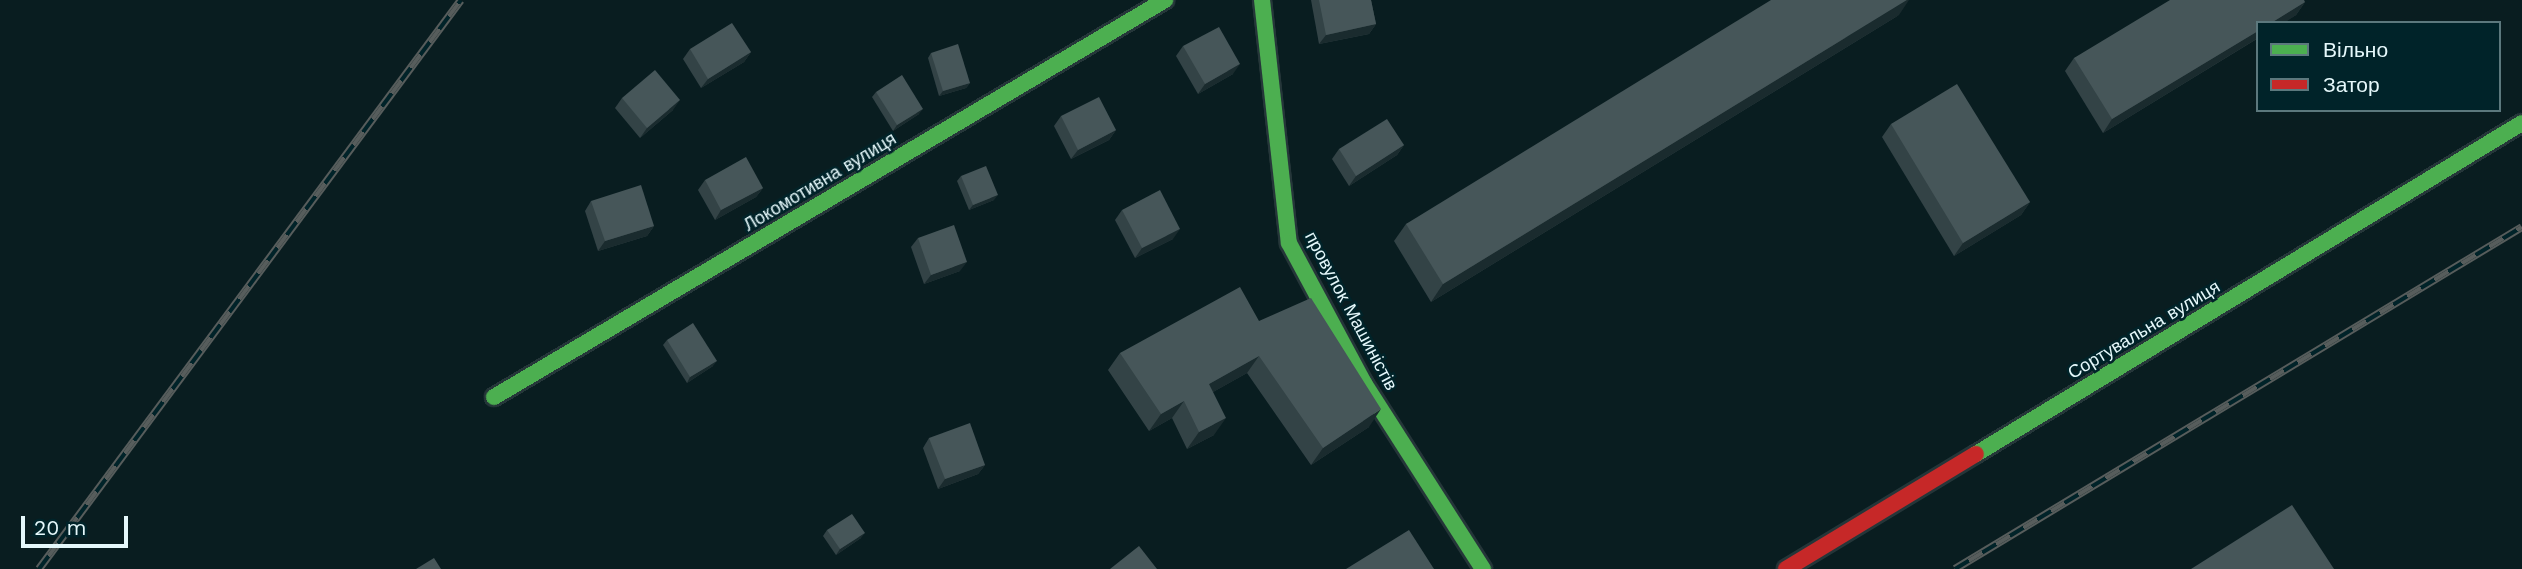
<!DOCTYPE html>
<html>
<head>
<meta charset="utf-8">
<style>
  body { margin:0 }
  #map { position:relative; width:2522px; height:569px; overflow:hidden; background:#091d20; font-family:"Work Sans",sans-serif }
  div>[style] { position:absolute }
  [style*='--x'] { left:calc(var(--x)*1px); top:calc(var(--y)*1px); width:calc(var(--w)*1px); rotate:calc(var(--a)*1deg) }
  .roads { filter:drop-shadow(2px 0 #253639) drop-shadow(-2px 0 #253639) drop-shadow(0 2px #253639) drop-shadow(0 -2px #253639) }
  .fast>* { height:16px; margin:-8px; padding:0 8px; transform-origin:8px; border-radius:8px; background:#4caf50 }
  .jam>* { height:16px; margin:-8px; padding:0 8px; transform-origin:8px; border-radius:8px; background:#c62828 }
  .rail>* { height:8px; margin-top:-4px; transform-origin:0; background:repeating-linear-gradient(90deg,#002329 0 16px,#575d5c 0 32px); box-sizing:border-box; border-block:2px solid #575d5c }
  .wall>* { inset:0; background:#334346 }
  .shaded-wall>* { inset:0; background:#1a2b2e }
  .building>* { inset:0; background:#465659 }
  span { translate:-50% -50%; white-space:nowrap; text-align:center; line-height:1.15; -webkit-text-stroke:5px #002329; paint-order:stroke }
  .street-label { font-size:18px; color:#e5f8fb }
  .legend { position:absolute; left:2256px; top:21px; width:245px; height:91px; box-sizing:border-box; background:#002329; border:2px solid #5c787d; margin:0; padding:9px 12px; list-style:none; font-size:21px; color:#e5f8fb }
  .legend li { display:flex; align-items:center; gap:14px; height:35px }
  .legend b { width:35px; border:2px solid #5c787d }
  .scale { position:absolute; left:21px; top:516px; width:107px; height:32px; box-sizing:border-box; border:4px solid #e5f8fb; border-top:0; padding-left:9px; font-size:21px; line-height:24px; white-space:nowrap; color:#e5f8fb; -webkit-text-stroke:5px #002329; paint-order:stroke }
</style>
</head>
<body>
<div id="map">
  <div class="roads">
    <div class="fast">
      <i style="--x:1262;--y:0;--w:244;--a:83.7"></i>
      <i style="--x:1289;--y:243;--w:159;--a:61.8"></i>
      <i style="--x:1364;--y:383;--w:221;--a:57.4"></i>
      <i style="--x:494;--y:397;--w:780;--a:-30.61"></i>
      <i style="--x:1976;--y:454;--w:638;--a:-31.23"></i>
    </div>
    <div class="jam">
      <i style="--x:1786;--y:569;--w:222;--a:-31.2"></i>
    </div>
  </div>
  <div class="rail">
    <i style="--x:39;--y:569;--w:708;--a:-53.44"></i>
    <i style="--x:1955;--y:569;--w:662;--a:-31.1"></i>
  </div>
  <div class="wall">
    <i style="clip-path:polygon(1311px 0,1371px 0,1376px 24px,1369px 34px,1319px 44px)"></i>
    <i style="clip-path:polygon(2305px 2px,2296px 15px,2103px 133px,2065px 71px,2074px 58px)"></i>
    <i style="clip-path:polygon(1899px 15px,1431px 302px,1394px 241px,1406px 224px)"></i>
    <i style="clip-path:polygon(1183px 46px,1233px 74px,1198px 94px,1176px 56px)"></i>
    <i style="clip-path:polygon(690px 49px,751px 52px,744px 62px,701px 88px,683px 59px)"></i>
    <i style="clip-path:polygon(931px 53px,970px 83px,966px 88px,939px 96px,928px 58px)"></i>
    <i style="clip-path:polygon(876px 92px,919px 114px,893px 131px,872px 97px)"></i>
    <i style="clip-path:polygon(622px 98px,673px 110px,640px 138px,615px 108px)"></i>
    <i style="clip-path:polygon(1061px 116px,1116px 130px,1109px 140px,1071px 159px,1054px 126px)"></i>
    <i style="clip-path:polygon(1891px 124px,2030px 202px,2021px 215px,1954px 256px,1882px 137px)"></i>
    <i style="clip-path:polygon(1404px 145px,1397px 155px,1349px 186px,1332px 159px,1339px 149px)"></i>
    <i style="clip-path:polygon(961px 176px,994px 200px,969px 210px,957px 181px)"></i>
    <i style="clip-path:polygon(705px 180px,763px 188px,756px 197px,715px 220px,698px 190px)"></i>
    <i style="clip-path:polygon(591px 201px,654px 226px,647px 236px,598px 251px,585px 211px)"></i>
    <i style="clip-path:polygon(1122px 210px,1173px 239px,1135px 258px,1115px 220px)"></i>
    <i style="clip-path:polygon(918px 238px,960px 271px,924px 284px,911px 247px)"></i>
    <i style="clip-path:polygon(1259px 321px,1369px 427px,1311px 465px,1247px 373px,1213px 392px,1214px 435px,1187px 449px,1172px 418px,1149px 431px,1108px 370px,1120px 353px)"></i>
    <i style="clip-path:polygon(667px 340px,713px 366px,687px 383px,663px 345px)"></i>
    <i style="clip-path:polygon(929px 438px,985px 465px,978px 474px,938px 489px,923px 448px)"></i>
    <i style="clip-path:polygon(827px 530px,861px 538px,836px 555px,823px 536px)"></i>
  </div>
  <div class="shaded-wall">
    <i style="clip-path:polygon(1907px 0,1909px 0,1899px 15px,1431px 302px,1443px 284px)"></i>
    <i style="clip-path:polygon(2305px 2px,2296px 15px,2284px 23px,2271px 23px)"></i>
    <i style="clip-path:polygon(1376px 24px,1369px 34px,1319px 44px,1326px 35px)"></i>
    <i style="clip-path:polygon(2258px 31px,2258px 38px,2103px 133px,2112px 119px)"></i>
    <i style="clip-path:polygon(751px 52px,744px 62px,701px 88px,708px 79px)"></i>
    <i style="clip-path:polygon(1240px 64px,1233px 74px,1198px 94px,1205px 84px)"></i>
    <i style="clip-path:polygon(970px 83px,966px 88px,939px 96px,943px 91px)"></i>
    <i style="clip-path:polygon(680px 100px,673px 110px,640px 138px,647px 128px)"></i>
    <i style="clip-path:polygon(923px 109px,919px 114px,893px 131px,897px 125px)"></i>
    <i style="clip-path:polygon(1116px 130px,1109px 140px,1071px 159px,1078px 150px)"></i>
    <i style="clip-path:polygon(1404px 145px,1397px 155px,1349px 186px,1356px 176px)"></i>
    <i style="clip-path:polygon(763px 188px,756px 197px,715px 220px,721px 210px)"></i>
    <i style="clip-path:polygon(998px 195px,994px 200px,969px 210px,973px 205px)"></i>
    <i style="clip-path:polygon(2030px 202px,2021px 215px,1954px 256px,1963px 243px)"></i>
    <i style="clip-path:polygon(654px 226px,647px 236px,598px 251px,605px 241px)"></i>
    <i style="clip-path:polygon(1180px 229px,1173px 239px,1135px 258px,1142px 248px)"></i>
    <i style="clip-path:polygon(967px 262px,960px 271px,924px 284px,931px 275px)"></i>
    <i style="clip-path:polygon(1259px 356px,1247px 373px,1197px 401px,1209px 384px)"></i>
    <i style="clip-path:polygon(717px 361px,713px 366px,687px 383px,690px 377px)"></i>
    <i style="clip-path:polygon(1184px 401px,1172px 418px,1149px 431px,1161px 414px)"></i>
    <i style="clip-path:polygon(1381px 409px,1369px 427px,1311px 465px,1323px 448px)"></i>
    <i style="clip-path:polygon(1226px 418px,1214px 435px,1187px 449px,1199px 432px)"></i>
    <i style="clip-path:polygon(985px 465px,978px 474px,938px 489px,945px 479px)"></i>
    <i style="clip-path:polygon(865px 533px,861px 538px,836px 555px,840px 549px)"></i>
  </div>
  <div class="building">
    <i style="clip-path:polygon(1319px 0,1371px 0,1376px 24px,1326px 35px)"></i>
    <i style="clip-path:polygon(1771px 0,1907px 0,1443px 284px,1406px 224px)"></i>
    <i style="clip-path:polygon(2170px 0,2304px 0,2305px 2px,2271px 23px,2258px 23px,2258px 31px,2112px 119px,2074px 58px)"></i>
    <i style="clip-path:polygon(732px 23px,751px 52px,708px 79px,690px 49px)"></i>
    <i style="clip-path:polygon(1219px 27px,1240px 64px,1205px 84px,1183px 46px)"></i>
    <i style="clip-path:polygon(958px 44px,970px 83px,943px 91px,931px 53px)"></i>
    <i style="clip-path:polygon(655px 70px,680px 100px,647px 128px,622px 98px)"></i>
    <i style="clip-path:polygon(902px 75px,923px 109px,897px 125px,876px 92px)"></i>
    <i style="clip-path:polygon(1957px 84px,2030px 202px,1963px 243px,1891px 124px)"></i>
    <i style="clip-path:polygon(1099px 97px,1116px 130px,1078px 150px,1061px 116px)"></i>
    <i style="clip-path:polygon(1387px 119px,1404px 145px,1356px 176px,1339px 149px)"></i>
    <i style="clip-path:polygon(746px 157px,763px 188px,721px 210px,705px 180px)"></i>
    <i style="clip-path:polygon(986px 166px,998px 195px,973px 205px,961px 176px)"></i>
    <i style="clip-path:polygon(641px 185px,654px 226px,605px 241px,591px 201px)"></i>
    <i style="clip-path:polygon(1160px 190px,1180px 229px,1142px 248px,1122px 210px)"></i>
    <i style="clip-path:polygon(954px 225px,967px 262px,931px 275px,918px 238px)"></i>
    <i style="clip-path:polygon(1240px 287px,1259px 321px,1311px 298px,1381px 409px,1323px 448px,1259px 356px,1209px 384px,1226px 418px,1199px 432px,1184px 401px,1161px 414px,1120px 353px)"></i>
    <i style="clip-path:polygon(693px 323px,717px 361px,690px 377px,667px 340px)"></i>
    <i style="clip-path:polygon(970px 423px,985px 465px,945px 479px,929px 438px)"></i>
    <i style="clip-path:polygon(2292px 505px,2334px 569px,2191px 569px)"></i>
    <i style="clip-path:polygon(852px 514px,865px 533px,840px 549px,827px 530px)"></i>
    <i style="clip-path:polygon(1409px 530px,1434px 569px,1346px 569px)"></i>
    <i style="clip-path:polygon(1139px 546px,1157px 569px,1110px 569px)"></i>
    <i style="clip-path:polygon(434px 558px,441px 569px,416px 569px)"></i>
  </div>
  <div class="street-label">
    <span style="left:820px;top:182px;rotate:-31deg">Локомотивна вулиця</span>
    <span style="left:1351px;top:311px;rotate:62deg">провулок Машиністів</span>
    <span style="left:2144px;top:330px;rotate:-31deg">Сортувальна вулиця</span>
  </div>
  <ul class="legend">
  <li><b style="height:9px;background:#4caf50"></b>Вільно</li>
  <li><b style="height:9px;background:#c62828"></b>Затор</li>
  </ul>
  <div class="scale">20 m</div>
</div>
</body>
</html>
